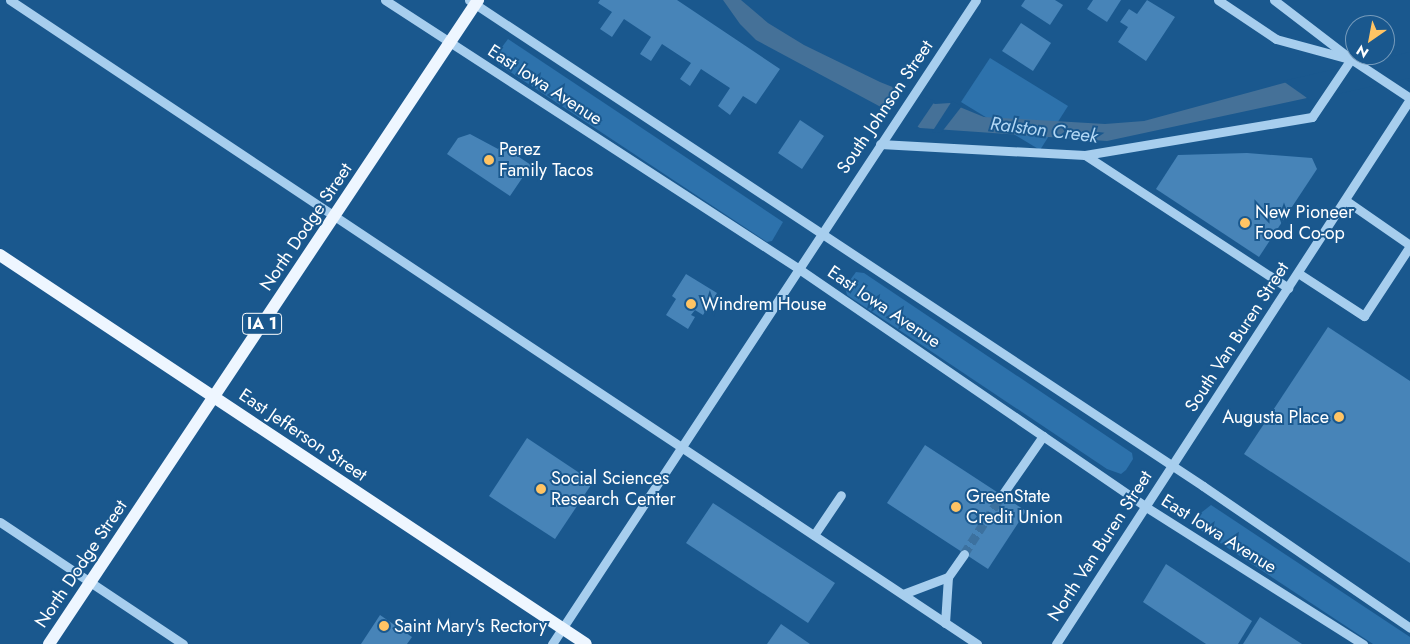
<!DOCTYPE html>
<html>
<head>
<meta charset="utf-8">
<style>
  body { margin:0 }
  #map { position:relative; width:1410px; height:644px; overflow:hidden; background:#1a588e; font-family:Jost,sans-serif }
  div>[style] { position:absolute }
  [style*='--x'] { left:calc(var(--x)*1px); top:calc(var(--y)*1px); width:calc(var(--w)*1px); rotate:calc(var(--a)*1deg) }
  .green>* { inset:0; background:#2d72ac }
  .water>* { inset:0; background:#457198 }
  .pier>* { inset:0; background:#1a588e }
  .building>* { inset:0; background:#4784b8 }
  .minor-tunnel>* { height:9px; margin-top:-4.5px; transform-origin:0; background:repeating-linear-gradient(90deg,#3c719f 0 9px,transparent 0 13.5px) }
  .minor>* { height:9px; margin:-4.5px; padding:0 4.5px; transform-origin:4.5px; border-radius:4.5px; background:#a7ceee }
  .major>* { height:12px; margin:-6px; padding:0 6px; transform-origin:6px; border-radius:6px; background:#eef6ff }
  .dots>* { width:14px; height:14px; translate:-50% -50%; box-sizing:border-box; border:2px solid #1a588e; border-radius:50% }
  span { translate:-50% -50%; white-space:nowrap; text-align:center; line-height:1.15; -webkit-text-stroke:4px #1a588e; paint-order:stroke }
  .shield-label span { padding:1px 4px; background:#1a588e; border:1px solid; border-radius:4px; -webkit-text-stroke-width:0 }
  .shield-label { font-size:16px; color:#fff; font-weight:700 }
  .street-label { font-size:18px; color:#fff }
  .poi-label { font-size:18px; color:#fff }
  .left { translate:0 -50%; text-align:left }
  .right { translate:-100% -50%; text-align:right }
  .water-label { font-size:19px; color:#b3d8f5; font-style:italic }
  .north { position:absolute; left:1345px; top:15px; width:50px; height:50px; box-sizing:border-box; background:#1a588e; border:1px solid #769bbb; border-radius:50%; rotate:213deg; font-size:14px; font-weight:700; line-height:20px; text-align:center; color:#fff }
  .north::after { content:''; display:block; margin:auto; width:18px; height:22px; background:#ffc464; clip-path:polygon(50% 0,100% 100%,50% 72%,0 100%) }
</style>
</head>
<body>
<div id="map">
  <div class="green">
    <i style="clip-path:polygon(508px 39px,783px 222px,772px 241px,767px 242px,498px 64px,496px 55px)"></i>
    <i style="clip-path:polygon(990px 58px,1068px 106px,1040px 150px,961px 102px)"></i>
    <i style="clip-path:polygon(856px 272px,864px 273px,1132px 453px,1133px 459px,1126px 470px,1121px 474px,1107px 469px,847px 295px,845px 287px)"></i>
    <i style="clip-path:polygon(1211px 505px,1410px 637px,1410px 644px,1373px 644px,1196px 527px,1197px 516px)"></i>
  </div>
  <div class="water">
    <i style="clip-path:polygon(723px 0,741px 0,768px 23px,804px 45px,880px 82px,935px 104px,950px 103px,984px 117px,1105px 124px,1144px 121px,1291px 81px,1307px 98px,1107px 141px,920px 128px,756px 40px,740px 24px)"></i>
  </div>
  <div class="pier">
    <i style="clip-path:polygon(1410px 52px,1410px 78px,1310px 100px,1283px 81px)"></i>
    <i style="clip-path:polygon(905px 89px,935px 101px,916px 129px,886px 114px)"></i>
    <i style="clip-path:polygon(952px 101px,962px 106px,941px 133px,932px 132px)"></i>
  </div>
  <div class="building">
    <i style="clip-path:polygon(600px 0,677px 0,780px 69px,756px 104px,743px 96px,730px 115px,718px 106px,730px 88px,701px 69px,690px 86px,680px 79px,691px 63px,662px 44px,651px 61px,640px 54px,651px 37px,624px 19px,612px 37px,600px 29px,612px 12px,598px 3px)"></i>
    <i style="clip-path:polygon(1025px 0,1055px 0,1063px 5px,1050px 25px,1021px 6px)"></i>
    <i style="clip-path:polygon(1093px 0,1121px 0,1107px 22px,1087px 9px)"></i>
    <i style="clip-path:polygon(1147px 0,1175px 17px,1146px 61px,1118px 42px,1128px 27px,1120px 22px,1129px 9px,1137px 14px)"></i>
    <i style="clip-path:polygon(1021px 23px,1051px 43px,1033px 71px,1002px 51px)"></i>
    <i style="clip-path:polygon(800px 120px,824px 136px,802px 169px,778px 153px)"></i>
    <i style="clip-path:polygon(470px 134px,498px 149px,501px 145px,531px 165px,510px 196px,447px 154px,458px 138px)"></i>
    <i style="clip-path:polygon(1247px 153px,1312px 158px,1317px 169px,1259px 257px,1156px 189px,1178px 155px)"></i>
    <i style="clip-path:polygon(686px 274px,717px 293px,703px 315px,695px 310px,691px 315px,695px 317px,688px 329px,666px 315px,676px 299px,672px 296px)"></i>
    <i style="clip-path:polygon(1328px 327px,1410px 381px,1410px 563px,1244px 454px)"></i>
    <i style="clip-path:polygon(527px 438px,593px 482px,555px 539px,489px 496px)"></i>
    <i style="clip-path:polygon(925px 445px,1026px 511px,988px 569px,887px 503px)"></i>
    <i style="clip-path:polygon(713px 503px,835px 583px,808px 623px,686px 543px)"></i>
    <i style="clip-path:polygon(1166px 564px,1252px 621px,1238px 644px,1206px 644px,1143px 602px)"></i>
    <i style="clip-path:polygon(380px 615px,412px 637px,407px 644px,361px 644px)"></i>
    <i style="clip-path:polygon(1260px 617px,1302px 644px,1243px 644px)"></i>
    <i style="clip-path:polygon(781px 624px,810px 644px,767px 644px)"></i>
  </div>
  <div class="minor-tunnel">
    <i style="--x:964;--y:554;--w:70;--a:-57.2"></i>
  </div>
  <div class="minor">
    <i style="--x:10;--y:0;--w:1162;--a:33.66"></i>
    <i style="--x:385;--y:0;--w:494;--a:33"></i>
    <i style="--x:799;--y:269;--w:421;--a:34.4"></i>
    <i style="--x:1146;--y:507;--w:257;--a:32.3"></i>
    <i style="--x:469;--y:0;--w:880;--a:33.51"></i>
    <i style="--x:1203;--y:486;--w:251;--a:34.4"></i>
    <i style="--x:1218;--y:0;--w:70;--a:33.9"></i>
    <i style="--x:1276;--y:39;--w:73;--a:15.2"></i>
    <i style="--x:1274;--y:0;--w:97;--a:37.5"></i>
    <i style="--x:1351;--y:59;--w:71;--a:33.5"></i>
    <i style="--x:880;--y:144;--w:205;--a:3.1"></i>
    <i style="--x:1085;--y:155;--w:243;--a:33.2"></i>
    <i style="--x:1085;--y:155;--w:230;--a:-9.5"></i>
    <i style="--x:1312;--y:117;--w:70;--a:-56.1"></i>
    <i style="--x:1345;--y:200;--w:79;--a:34.7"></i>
    <i style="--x:1298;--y:273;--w:79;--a:33.1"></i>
    <i style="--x:1364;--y:316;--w:84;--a:-56.7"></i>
    <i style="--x:1002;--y:495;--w:72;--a:-55.2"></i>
    <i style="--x:0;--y:522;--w:220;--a:33.7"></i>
    <i style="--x:814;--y:535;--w:48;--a:-56"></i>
    <i style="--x:903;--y:594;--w:48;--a:-20.7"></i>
    <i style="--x:945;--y:623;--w:46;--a:-86.3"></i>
    <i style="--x:948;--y:577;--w:28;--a:-55"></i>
    <i style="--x:552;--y:644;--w:771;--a:-56.64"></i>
    <i style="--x:1056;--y:644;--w:650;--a:-56.99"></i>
  </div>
  <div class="major">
    <i style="--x:0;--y:255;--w:703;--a:33.58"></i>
    <i style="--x:49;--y:644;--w:774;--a:-56.33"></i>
  </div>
  <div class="dots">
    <i style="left:489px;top:160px;background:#ffc464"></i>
    <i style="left:1245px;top:223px;background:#ffc464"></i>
    <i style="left:691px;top:304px;background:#ffc464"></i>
    <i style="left:1339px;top:417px;background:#ffc464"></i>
    <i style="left:541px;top:489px;background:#ffc464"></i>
    <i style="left:956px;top:507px;background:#ffc464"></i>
    <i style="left:384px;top:626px;background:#ffc464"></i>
  </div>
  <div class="shield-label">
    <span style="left:262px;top:324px">IA 1</span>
  </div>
  <div class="street-label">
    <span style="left:545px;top:85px;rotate:33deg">East Iowa Avenue</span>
    <span style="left:885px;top:107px;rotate:-56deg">South Johnson Street</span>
    <span style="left:306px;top:227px;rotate:-56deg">North Dodge Street</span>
    <span style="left:884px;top:307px;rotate:34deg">East Iowa Avenue</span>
    <span style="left:1237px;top:337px;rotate:-57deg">South Van Buren Street</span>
    <span style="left:303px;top:435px;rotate:34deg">East Jefferson Street</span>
    <span style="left:1219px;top:534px;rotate:32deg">East Iowa Avenue</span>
    <span style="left:1100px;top:546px;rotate:-57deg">North Van Buren Street</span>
    <span style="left:81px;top:564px;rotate:-56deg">North Dodge Street</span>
  </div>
  <div class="poi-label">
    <span class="left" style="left:499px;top:160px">Perez<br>Family Tacos</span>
    <span class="left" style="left:1255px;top:223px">New Pioneer<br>Food Co-op</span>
    <span class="left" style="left:701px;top:304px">Windrem House</span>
    <span class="right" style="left:1329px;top:417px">Augusta Place</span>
    <span class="left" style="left:551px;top:489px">Social Sciences<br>Research Center</span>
    <span class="left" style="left:966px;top:507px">GreenState<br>Credit Union</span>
    <span class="left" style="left:394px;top:626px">Saint Mary's Rectory</span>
  </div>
  <div class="water-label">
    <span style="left:1044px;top:130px;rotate:7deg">Ralston Creek</span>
  </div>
  <div class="north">N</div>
</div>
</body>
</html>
